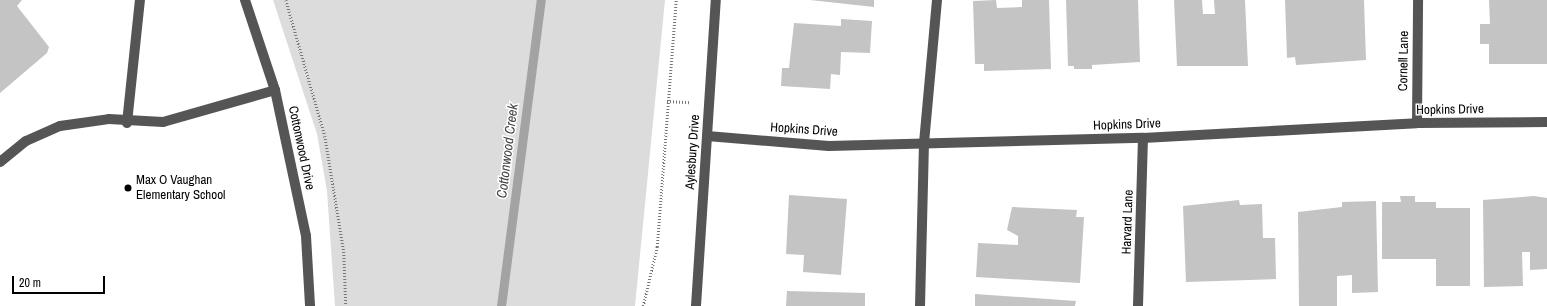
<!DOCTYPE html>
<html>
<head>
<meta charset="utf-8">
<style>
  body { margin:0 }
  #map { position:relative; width:1547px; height:306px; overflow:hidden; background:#fff; font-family:"Archivo Narrow",sans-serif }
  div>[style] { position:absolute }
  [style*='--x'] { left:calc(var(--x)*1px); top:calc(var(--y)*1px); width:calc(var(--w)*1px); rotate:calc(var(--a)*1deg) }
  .green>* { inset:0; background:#dcdcdc }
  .stream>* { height:9px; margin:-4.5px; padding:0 4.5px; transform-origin:4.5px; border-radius:4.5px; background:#a3a3a3 }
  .building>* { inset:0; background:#c4c4c4 }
  .path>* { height:2.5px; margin-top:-1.25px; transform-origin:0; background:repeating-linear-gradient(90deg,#777 0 1px,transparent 0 3px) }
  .minor>* { height:10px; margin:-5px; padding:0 5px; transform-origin:5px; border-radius:5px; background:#555 }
  .dots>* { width:11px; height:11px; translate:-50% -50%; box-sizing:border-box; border:2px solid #fff; border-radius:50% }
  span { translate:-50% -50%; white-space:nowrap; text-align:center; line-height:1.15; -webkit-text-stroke:3px #fff; paint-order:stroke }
  .street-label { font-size:13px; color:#000 }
  .poi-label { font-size:13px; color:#000 }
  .left { translate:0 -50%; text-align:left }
  .water-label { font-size:14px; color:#444; font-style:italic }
  .scale { position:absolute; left:12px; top:276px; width:93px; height:18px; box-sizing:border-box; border:2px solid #000; border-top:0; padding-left:5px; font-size:12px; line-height:14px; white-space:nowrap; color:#000; -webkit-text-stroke:3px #fff; paint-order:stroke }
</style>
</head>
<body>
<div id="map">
  <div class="green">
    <i style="clip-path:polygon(273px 0,665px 0,635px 306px,335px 306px,327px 191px,317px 134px)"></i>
  </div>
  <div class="stream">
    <i style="--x:501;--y:306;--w:309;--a:-82.6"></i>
  </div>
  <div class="building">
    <i style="clip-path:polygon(0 0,22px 0,17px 6px,49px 47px,47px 53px,0 93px)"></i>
    <i style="clip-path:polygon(810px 0,874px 0,874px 7px)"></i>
    <i style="clip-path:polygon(996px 0,997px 8px,1022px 7px,1022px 0,1049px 0,1051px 69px,984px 71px,984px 64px,975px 64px,973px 1px)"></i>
    <i style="clip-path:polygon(1066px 0,1138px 0,1140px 62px,1092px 65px,1092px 69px,1074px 69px,1074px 66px,1068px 66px)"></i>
    <i style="clip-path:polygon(1174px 0,1202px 0,1203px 14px,1215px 14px,1214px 0,1245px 0,1248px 66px,1177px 66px)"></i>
    <i style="clip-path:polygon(1285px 0,1364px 0,1366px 60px,1296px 65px,1295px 57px,1287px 58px)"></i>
    <i style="clip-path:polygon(1489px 0,1547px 0,1547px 64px,1489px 64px,1489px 44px,1480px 44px,1480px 24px,1490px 24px)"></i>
    <i style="clip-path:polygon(841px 19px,872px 21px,870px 53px,841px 52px,840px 75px,831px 74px,830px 89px,781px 86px,782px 68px,789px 68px,794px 23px,841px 26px)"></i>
    <i style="clip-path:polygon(789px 195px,847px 199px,841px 275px,803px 272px,804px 255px,786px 254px)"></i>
    <i style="clip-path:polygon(1400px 196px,1415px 196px,1415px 202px,1436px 202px,1436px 208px,1470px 208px,1470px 286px,1436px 286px,1436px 259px,1382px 259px,1382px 202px,1401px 202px)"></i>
    <i style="clip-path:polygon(1534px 196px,1547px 198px,1547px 269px,1530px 270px,1530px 252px,1522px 252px,1523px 286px,1484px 287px,1483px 200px)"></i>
    <i style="clip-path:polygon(1239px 200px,1240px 205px,1262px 204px,1263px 238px,1275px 238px,1276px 279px,1186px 282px,1183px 206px)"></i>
    <i style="clip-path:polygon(1376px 201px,1378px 292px,1352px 293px,1352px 275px,1337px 276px,1337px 306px,1299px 306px,1298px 212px,1342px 207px,1342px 202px)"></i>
    <i style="clip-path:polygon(1012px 207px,1077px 210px,1076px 217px,1084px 217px,1080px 283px,976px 277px,978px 243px,1018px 245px,1018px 236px,1007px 230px)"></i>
    <i style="clip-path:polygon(787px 291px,865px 293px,865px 306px,786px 306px)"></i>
    <i style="clip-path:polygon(975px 294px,1076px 301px,1075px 306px,975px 306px)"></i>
  </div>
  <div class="path">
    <i style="--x:286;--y:0;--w:141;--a:74"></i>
    <i style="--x:325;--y:136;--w:118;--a:80.7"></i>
    <i style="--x:344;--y:252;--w:54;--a:87.9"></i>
    <i style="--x:667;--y:101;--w:22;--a:3"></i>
    <i style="--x:643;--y:306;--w:61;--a:-76.7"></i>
    <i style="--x:657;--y:247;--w:248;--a:-85.6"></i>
  </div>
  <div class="minor">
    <i style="--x:245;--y:0;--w:95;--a:71.6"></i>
    <i style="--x:275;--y:90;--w:149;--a:78"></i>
    <i style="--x:306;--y:236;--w:70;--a:86.7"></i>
    <i style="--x:127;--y:123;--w:124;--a:-84"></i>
    <i style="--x:1417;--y:123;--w:123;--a:-89.5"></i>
    <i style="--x:707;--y:136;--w:122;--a:4.7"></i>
    <i style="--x:829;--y:146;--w:314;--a:-1.5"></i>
    <i style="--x:1143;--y:138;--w:274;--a:-3.1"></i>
    <i style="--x:1417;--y:123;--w:130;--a:-0.4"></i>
    <i style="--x:0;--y:162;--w:33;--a:-39"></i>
    <i style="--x:26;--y:141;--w:37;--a:-24"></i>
    <i style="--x:60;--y:126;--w:49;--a:-8.1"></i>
    <i style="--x:109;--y:119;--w:54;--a:3.2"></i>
    <i style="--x:163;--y:122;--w:116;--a:-15.9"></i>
    <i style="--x:696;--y:306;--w:307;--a:-86.3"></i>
    <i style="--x:920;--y:306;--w:163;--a:-88.6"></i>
    <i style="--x:924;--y:143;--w:144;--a:-84.8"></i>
    <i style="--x:1138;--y:306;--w:168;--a:-88.3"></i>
  </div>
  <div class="dots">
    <i style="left:128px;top:188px;background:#000"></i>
  </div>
  <div class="street-label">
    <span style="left:1404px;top:61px;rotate:-89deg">Cornell Lane</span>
    <span style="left:1450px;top:110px;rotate:-1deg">Hopkins Drive</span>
    <span style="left:1127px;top:125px;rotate:-2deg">Hopkins Drive</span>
    <span style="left:804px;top:130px;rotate:4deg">Hopkins Drive</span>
    <span style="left:301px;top:148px;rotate:78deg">Cottonwood Drive</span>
    <span style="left:693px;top:152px;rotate:-86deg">Aylesbury Drive</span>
    <span style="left:1128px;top:222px;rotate:-88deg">Harvard Lane</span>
  </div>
  <div class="poi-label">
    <span class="left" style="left:136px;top:188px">Max O Vaughan<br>Elementary School</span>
  </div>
  <div class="water-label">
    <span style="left:507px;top:151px;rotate:-83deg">Cottonwood Creek</span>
  </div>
  <div class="scale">20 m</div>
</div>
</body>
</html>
